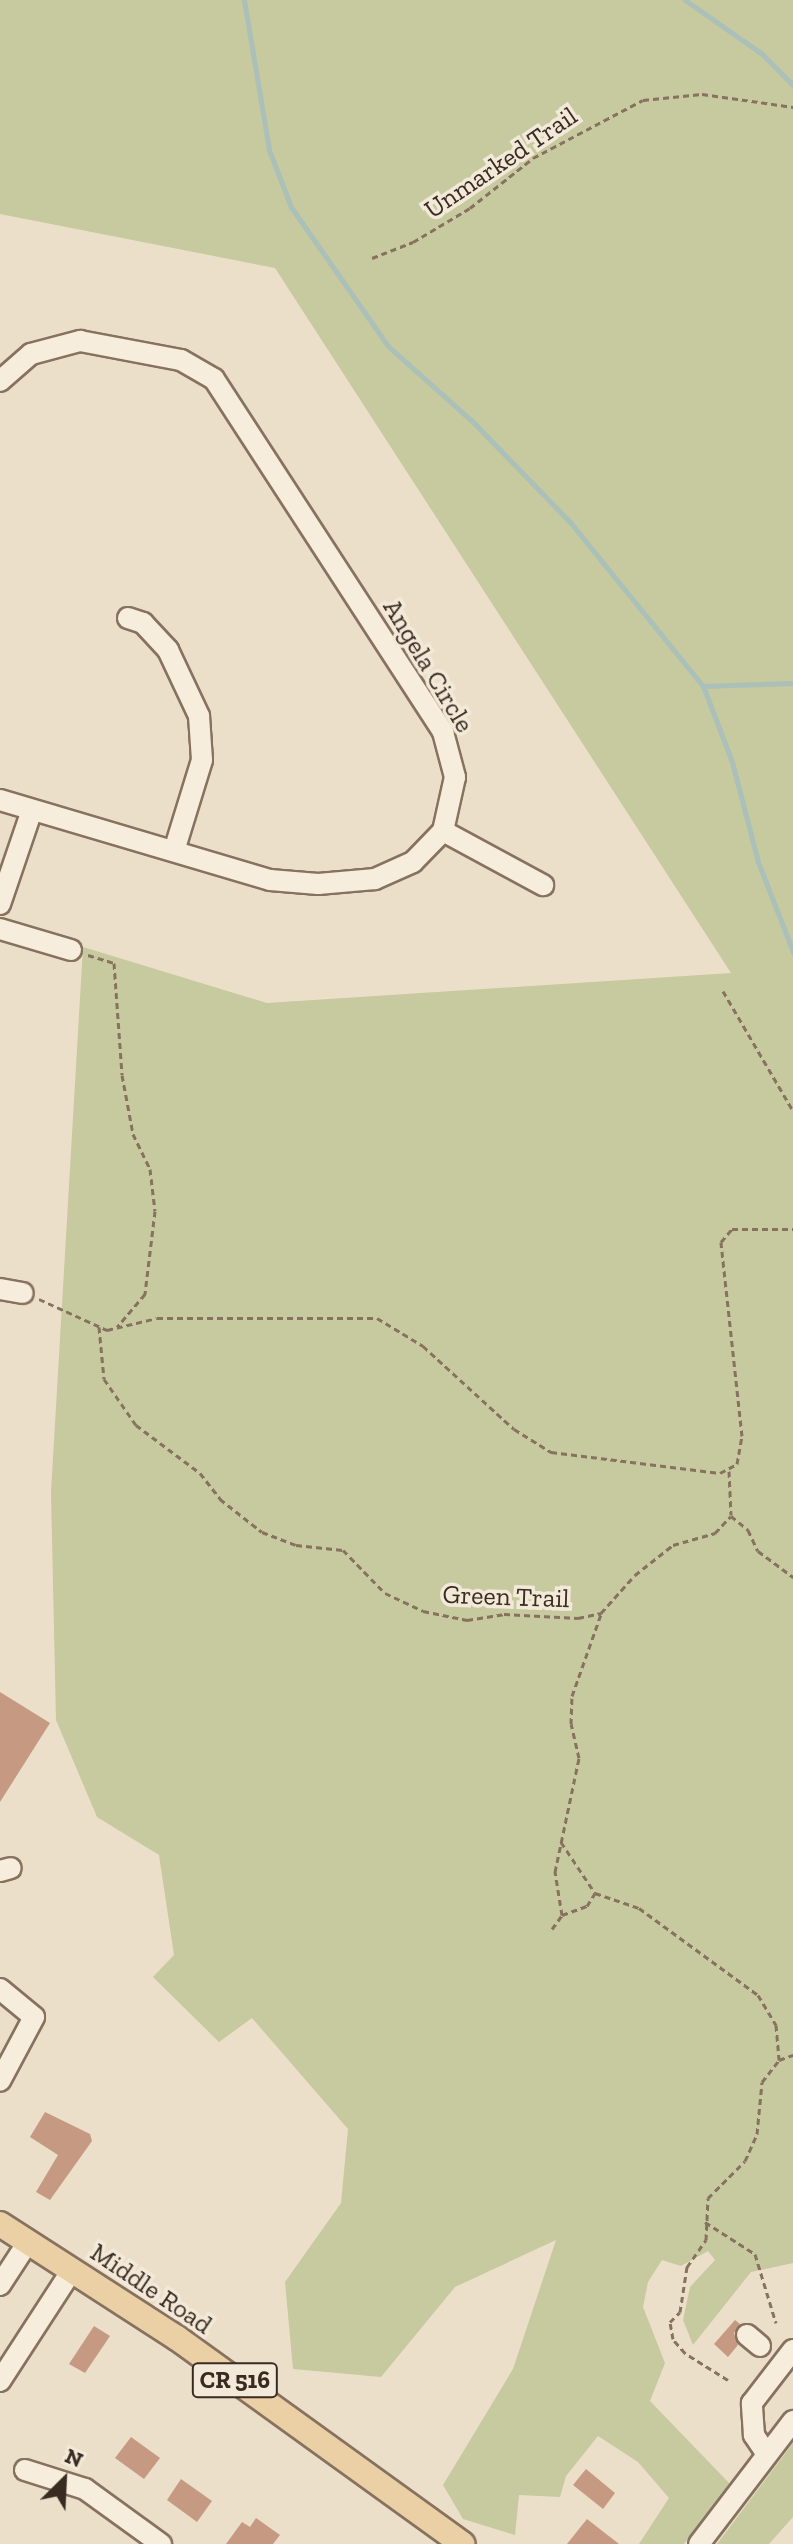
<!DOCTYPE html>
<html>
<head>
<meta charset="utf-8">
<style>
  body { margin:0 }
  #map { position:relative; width:793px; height:2544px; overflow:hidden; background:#ebdfc9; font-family:"Zilla Slab",serif }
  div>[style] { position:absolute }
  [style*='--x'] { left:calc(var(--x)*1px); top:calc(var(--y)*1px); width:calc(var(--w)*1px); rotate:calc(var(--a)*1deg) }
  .green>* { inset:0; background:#c7c99e }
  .stream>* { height:5px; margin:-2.5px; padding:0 2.5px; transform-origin:2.5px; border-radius:2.5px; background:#aac0b8 }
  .building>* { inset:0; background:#c69982 }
  .path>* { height:3px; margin-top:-1.5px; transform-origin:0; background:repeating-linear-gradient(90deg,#87715f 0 6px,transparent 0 10px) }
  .roads { filter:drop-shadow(2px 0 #87715f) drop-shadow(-2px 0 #87715f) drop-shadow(0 2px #87715f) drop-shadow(0 -2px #87715f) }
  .minor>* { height:20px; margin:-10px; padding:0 10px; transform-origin:10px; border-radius:10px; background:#f7eddc }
  .major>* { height:24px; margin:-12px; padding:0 12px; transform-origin:12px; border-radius:12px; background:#ebd0a5 }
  span { translate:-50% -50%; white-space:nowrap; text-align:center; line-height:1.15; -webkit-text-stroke:7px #f3e9d8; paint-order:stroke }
  .shield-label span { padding:2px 6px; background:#f3e9d8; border:2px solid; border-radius:6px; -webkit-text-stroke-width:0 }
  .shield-label { font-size:24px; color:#382b21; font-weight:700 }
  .street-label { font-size:26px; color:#382b21 }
  .north { position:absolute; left:24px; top:2440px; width:80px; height:80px; -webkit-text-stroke:6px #f3e9d8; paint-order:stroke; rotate:24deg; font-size:22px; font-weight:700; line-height:32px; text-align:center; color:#382b21 }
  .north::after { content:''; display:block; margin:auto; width:28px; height:36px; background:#382b21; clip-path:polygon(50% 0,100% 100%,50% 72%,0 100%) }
</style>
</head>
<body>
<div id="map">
  <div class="green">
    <i style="clip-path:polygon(0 0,793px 0,793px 2263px,751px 2272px,693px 2345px,683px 2320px,690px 2287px,715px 2260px,708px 2251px,681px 2266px,662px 2260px,648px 2282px,643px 2307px,665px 2363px,650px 2401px,730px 2484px,684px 2544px,639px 2544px,669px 2498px,638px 2462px,598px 2436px,566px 2476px,560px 2497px,519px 2495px,515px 2535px,463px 2519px,443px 2485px,513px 2369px,556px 2240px,455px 2287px,381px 2377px,293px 2369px,285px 2282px,341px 2203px,348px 2129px,252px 2018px,219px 2042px,153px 1977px,174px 1955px,159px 1855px,97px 1817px,56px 1720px,51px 1492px,83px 947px,267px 1003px,731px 973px,275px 268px,0 214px)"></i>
    <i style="clip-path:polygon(793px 2443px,793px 2517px,769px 2544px,717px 2544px)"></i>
  </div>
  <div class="stream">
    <i style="--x:244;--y:0;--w:152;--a:80.5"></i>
    <i style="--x:269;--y:150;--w:61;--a:68.9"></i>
    <i style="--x:291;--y:207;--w:169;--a:55.1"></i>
    <i style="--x:388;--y:346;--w:115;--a:41.8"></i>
    <i style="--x:474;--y:423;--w:138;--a:45.9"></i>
    <i style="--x:570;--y:522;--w:211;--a:51"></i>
    <i style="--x:703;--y:686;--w:81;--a:69.1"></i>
    <i style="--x:732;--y:762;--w:103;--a:75.4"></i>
    <i style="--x:758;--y:862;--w:97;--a:68.7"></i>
    <i style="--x:685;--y:0;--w:94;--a:35"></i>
    <i style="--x:762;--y:54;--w:44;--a:45"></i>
    <i style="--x:703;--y:686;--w:90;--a:-1.9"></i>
  </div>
  <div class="building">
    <i style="clip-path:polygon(0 1692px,50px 1723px,0 1802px)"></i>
    <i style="clip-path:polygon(45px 2112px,90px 2134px,92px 2141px,50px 2200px,36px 2192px,58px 2155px,30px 2137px)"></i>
    <i style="clip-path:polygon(735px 2320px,740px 2324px,734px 2333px,738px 2345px,728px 2357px,714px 2344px)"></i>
    <i style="clip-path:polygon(94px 2326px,110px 2336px,85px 2373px,69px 2364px)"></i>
    <i style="clip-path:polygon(131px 2437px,160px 2458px,144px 2479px,115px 2458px)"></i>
    <i style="clip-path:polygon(586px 2469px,615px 2493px,603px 2509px,573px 2485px)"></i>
    <i style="clip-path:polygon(181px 2479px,212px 2501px,197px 2522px,167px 2500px)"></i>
    <i style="clip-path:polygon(256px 2518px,280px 2535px,273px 2544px,226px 2544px,242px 2522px,250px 2527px)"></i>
    <i style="clip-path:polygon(587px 2519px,619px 2544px,567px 2544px)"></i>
  </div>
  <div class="path">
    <i style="--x:372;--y:258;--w:44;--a:-21.3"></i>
    <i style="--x:413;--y:242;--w:66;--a:-30.8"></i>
    <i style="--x:470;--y:208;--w:80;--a:-38.4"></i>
    <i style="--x:533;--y:158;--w:124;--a:-27.8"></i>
    <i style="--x:643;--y:100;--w:59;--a:-5.8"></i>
    <i style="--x:702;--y:94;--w:92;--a:8.1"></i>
    <i style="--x:88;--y:955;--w:27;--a:17"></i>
    <i style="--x:114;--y:963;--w:112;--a:85.9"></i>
    <i style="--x:122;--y:1075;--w:60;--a:79.4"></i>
    <i style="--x:133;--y:1134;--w:39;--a:64"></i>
    <i style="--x:150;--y:1169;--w:42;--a:83.2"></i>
    <i style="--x:155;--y:1211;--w:84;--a:96.9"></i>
    <i style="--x:145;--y:1294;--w:43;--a:130.3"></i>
    <i style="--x:723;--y:991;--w:139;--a:59.7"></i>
    <i style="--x:39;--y:1299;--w:75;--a:24.5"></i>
    <i style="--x:107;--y:1330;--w:51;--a:-13.5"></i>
    <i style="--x:157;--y:1318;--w:220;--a:0"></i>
    <i style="--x:377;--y:1318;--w:54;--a:31.3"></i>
    <i style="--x:423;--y:1346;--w:123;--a:42.4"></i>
    <i style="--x:514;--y:1429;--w:44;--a:31.9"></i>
    <i style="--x:551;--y:1452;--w:170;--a:7.1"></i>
    <i style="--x:720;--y:1473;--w:19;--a:-28"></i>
    <i style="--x:737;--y:1464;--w:28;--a:-80"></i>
    <i style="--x:742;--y:1436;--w:195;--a:-96.2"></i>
    <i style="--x:721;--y:1242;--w:17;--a:-50"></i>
    <i style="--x:732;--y:1229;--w:61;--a:0"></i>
    <i style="--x:99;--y:1327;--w:52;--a:84.5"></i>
    <i style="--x:104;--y:1379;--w:56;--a:55.2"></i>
    <i style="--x:136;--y:1425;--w:80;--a:36.9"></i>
    <i style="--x:200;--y:1473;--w:33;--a:52"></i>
    <i style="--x:220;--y:1499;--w:53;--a:38.2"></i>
    <i style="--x:262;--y:1532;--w:36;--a:21"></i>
    <i style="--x:296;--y:1545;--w:47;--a:6.1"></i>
    <i style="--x:343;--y:1550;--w:60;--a:45.7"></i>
    <i style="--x:385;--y:1593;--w:42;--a:25.3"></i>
    <i style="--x:423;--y:1611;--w:45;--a:11.6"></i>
    <i style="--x:467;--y:1620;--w:37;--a:-9"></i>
    <i style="--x:504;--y:1614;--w:74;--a:3.1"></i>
    <i style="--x:578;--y:1618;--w:24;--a:-12"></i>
    <i style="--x:601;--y:1613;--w:51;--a:-48.2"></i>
    <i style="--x:635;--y:1575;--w:48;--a:-38.3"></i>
    <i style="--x:673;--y:1545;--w:44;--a:-15.9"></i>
    <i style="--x:715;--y:1533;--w:23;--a:-47"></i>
    <i style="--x:731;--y:1516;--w:22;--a:39"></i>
    <i style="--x:748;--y:1530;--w:23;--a:65"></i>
    <i style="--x:758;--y:1551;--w:44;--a:36.6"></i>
    <i style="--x:729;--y:1471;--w:44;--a:87.4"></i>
    <i style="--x:561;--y:1842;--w:61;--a:56.3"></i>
    <i style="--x:595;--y:1893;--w:46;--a:18.8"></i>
    <i style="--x:639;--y:1908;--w:147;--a:36.2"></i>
    <i style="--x:758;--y:1995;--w:35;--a:59"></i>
    <i style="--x:776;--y:2025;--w:35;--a:85"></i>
    <i style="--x:562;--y:1915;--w:44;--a:-99.2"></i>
    <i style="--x:555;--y:1872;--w:116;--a:-78.1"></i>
    <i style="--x:579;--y:1758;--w:35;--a:-103"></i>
    <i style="--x:571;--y:1724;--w:28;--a:-88"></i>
    <i style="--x:572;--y:1696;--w:87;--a:-70.5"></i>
    <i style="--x:552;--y:1929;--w:17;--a:-54"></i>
    <i style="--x:562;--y:1915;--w:27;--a:-20"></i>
    <i style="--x:587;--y:1906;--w:15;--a:-58"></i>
    <i style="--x:705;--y:2222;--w:59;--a:32.6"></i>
    <i style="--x:755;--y:2254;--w:72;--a:73.1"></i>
    <i style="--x:728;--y:2380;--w:51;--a:-147.9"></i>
    <i style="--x:685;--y:2353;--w:18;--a:-131"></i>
    <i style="--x:673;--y:2339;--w:17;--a:-100"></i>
    <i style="--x:670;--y:2322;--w:14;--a:-45"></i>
    <i style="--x:680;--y:2312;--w:46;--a:-81.2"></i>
    <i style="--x:687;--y:2267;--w:33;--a:-55"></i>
    <i style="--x:706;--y:2240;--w:42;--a:-87.3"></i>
    <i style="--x:708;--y:2198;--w:52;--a:-45"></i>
    <i style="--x:745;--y:2161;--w:30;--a:-66"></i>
    <i style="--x:757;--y:2134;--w:52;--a:-84.5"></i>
    <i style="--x:762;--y:2082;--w:28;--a:-52"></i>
    <i style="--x:779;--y:2060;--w:15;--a:-20"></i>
  </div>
  <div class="roads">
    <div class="minor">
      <i style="--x:0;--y:381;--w:41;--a:-41.1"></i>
      <i style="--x:31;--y:354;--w:51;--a:-14.9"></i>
      <i style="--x:80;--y:341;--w:103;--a:10.7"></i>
      <i style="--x:181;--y:360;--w:38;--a:30"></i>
      <i style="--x:214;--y:379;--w:421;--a:57"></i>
      <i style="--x:443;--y:732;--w:47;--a:75.1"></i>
      <i style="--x:455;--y:777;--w:55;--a:102.5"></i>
      <i style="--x:443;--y:831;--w:43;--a:134.1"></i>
      <i style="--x:413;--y:862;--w:42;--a:155.9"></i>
      <i style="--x:375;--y:879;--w:57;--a:175"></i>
      <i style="--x:318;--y:884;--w:48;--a:-175.2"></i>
      <i style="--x:270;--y:880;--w:282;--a:-163.5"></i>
      <i style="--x:128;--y:618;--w:16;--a:18"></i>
      <i style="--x:143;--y:623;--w:37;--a:47"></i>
      <i style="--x:168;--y:650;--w:73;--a:64.8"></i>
      <i style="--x:199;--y:716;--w:44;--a:86.1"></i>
      <i style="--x:202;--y:760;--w:95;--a:107.1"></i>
      <i style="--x:443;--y:831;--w:114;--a:28.4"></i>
      <i style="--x:0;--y:904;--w:96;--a:-71.2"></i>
      <i style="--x:0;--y:929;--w:74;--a:16.5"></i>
      <i style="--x:0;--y:1289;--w:23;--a:10"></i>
      <i style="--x:0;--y:1871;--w:11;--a:-15"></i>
      <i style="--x:0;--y:1989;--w:44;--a:39.5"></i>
      <i style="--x:34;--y:2017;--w:72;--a:118"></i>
      <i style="--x:0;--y:2285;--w:51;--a:-56.9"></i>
      <i style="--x:747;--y:2335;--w:17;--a:40"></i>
      <i style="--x:0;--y:2381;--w:132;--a:-57"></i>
      <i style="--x:766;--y:2453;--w:22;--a:-124"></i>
      <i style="--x:754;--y:2435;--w:32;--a:-94"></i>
      <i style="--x:752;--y:2403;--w:67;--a:-52.3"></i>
      <i style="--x:25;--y:2470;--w:63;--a:17.6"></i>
      <i style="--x:85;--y:2489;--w:94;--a:35.9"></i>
      <i style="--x:699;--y:2544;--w:155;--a:-52.6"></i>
    </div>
    <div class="major">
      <i style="--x:0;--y:2224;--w:211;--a:32.8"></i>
      <i style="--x:177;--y:2338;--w:352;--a:35.8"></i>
    </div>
  </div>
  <div class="shield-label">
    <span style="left:235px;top:2380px">CR 516</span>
  </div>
  <div class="street-label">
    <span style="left:501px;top:163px;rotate:-34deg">Unmarked Trail</span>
    <span style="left:428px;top:666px;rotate:59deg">Angela Circle</span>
    <span style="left:506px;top:1597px;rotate:2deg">Green Trail</span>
    <span style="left:151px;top:2289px;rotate:34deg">Middle Road</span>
  </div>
  <div class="north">N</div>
</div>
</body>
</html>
